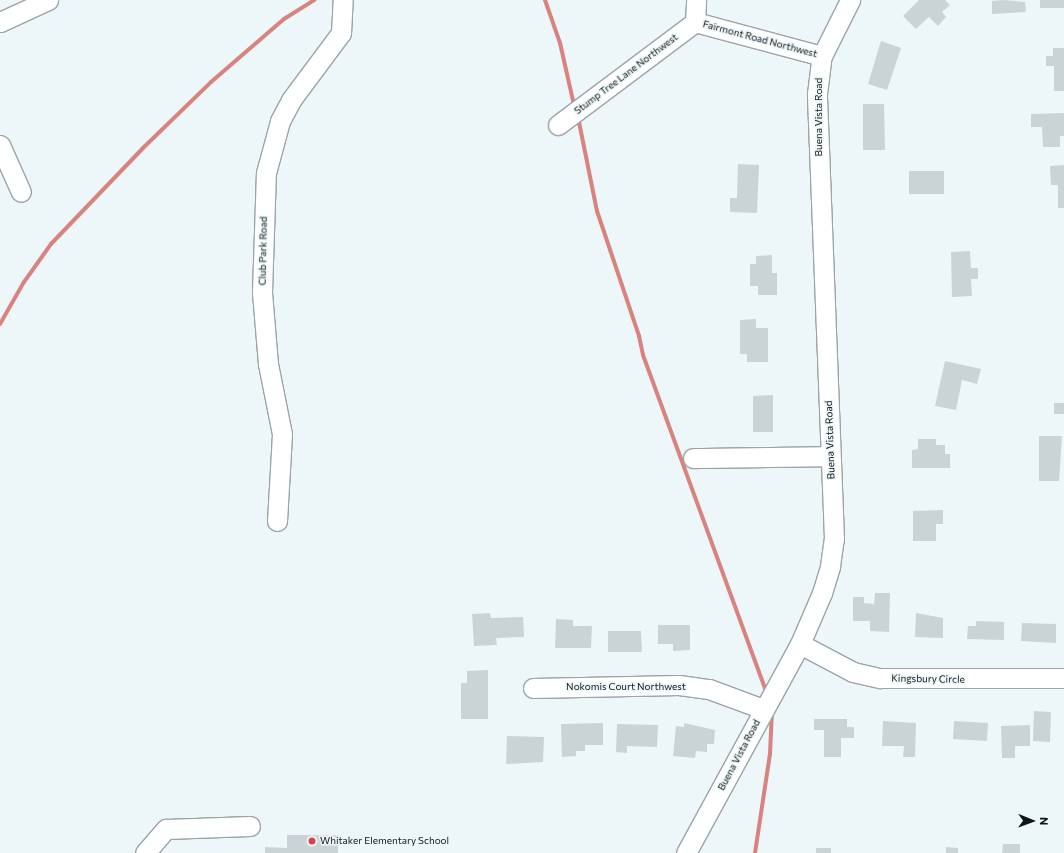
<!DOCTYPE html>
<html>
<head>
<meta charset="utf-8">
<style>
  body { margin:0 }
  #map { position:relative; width:1064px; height:853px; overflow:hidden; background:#edf7f9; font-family:Commissioner,sans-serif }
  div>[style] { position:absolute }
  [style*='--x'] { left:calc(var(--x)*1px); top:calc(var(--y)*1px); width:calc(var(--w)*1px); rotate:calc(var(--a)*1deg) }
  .stream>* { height:4px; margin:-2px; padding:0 2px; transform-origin:2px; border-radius:2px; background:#d88380 }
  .building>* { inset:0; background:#cad4d6 }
  .roads { filter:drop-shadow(1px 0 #9ba4a6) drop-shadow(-1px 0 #9ba4a6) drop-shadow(0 1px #9ba4a6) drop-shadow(0 -1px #9ba4a6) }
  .minor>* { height:19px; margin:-9.5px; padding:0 9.5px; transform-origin:9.5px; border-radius:9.5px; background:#fff }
  .dots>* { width:11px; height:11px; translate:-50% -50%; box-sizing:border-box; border:2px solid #edf7f9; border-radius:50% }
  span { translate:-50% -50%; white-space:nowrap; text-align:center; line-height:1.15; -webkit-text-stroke:3px #edf7f9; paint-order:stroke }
  .street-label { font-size:10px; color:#121516 }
  .poi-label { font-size:10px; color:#121516 }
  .left { translate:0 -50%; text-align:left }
  .north { position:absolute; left:1012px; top:801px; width:40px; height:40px; -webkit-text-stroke:3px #edf7f9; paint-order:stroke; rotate:91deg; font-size:11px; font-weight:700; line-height:16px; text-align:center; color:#121516 }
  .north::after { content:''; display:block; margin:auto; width:14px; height:18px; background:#121516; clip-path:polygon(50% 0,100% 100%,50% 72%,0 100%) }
</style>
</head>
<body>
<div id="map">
  <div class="stream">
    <i style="--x:545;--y:0;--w:46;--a:70.8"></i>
    <i style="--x:560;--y:43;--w:64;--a:77.3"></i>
    <i style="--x:578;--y:117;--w:96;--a:78.6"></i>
    <i style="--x:597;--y:211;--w:132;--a:71.4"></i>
    <i style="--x:639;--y:336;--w:19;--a:78"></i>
    <i style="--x:643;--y:355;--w:361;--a:69.9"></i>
    <i style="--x:0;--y:324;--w:48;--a:-60.3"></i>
    <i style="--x:24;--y:282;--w:47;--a:-54.6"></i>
    <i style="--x:51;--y:244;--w:133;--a:-46.2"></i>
    <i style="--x:143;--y:148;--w:95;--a:-44.1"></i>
    <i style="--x:211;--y:82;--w:96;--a:-40.8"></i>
    <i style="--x:284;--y:19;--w:36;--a:-32"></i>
    <i style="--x:755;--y:853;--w:100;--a:-81.4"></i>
    <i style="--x:770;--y:754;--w:44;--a:-87.4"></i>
  </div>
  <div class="building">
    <i style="clip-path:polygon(919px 0,945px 0,950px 5px,942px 12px,946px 17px,938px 26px,929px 17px,916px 29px,903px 16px)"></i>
    <i style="clip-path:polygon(1003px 0,1025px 2px,1026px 12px,992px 14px,992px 1px)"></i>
    <i style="clip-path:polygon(1040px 0,1064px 0,1064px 8px,1040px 8px)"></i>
    <i style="clip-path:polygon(881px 41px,901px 48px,887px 90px,868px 84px)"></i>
    <i style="clip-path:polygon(1053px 48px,1064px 48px,1064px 91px,1054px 91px,1054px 66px,1046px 66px,1046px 56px,1053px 56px)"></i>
    <i style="clip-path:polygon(863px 104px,884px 104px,885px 150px,863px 150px)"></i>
    <i style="clip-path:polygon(1064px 113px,1064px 136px,1060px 136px,1060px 147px,1043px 147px,1042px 127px,1031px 127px,1031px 114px)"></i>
    <i style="clip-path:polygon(738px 164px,759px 165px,757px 213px,730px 212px,730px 198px,737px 198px)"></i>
    <i style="clip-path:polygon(1064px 165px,1064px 208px,1058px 208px,1058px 185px,1051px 185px,1050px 166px)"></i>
    <i style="clip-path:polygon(909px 171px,944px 171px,944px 194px,909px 194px)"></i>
    <i style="clip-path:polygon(970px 251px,971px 268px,978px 268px,978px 279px,971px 279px,972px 296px,952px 297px,951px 252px)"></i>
    <i style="clip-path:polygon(772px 255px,772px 273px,777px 273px,777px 295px,758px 295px,758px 286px,750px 286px,750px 264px,756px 264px,756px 256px)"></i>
    <i style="clip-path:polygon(756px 319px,756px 328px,768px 328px,768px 362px,747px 362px,747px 354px,740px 354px,740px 320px)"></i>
    <i style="clip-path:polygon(945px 361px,981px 369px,977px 384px,962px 380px,956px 410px,935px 406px)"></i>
    <i style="clip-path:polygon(773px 395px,773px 432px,753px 432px,753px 396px)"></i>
    <i style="clip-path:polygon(1054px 403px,1064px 403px,1064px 414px,1054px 414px)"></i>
    <i style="clip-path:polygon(1039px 436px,1062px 436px,1059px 481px,1039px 481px)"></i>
    <i style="clip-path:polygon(918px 439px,936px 439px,936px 445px,945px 445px,945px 454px,950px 454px,950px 468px,912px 468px,912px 450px,918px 449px)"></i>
    <i style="clip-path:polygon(943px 510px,943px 524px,936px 524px,936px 541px,913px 541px,913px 511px)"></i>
    <i style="clip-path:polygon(875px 593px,890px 593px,889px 632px,870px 631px,870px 621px,853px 621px,853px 597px,864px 597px,864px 603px,874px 604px)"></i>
    <i style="clip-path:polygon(490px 613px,491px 618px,523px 617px,524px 637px,496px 638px,497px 645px,474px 646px,472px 614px)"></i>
    <i style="clip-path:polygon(916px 613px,943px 618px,943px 638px,915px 637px)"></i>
    <i style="clip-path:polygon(556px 619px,573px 620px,573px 626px,592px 626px,591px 648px,555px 648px)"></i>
    <i style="clip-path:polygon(976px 621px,1004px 622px,1004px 640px,967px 639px,968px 626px,976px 626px)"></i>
    <i style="clip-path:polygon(1022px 623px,1056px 624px,1056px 643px,1021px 641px)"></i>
    <i style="clip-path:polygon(658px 625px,690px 625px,690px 650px,673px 651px,673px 644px,658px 644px)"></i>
    <i style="clip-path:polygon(608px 631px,641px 631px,642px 652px,608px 652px)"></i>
    <i style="clip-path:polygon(488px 670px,488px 719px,461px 719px,461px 683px,467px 683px,467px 671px)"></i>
    <i style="clip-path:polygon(1034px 711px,1051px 712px,1050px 742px,1033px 741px)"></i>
    <i style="clip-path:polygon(814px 719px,847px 719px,847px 727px,854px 727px,854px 738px,841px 738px,841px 757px,824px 757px,824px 730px,814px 730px)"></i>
    <i style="clip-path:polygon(883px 721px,916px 723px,915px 757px,903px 757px,904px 746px,882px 746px)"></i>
    <i style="clip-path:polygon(954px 721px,988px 723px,987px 741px,953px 739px)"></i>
    <i style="clip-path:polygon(603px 723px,603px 745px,585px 745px,585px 751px,576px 751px,576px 756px,562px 757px,561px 724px)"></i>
    <i style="clip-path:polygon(684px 723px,715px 730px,714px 744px,707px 744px,707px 752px,696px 751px,695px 758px,673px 756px,676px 726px,684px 727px)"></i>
    <i style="clip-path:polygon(617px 724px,658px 725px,657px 747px,627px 746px,627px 753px,616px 752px)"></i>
    <i style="clip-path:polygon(1030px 725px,1030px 746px,1015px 746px,1015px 758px,1002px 758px,1001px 726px)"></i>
    <i style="clip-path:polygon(507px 736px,544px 737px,543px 762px,506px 764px)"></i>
    <i style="clip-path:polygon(287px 835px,338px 835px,338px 853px,265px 853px,265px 847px,287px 848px)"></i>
    <i style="clip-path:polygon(1003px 844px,1020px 844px,1020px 853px,1002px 853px)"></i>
    <i style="clip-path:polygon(946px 847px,958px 848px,958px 853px,946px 853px)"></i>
    <i style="clip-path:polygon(816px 848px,831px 848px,831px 853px,816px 853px)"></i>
  </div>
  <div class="roads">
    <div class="minor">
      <i style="--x:0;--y:22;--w:53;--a:-24.6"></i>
      <i style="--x:695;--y:22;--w:131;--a:15"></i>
      <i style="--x:695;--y:22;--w:22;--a:-87"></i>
      <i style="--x:558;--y:125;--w:171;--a:-36.9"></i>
      <i style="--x:0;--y:145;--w:51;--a:65.9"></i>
      <i style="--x:693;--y:458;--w:137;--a:-0.8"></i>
      <i style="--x:277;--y:521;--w:87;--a:-86.7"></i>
      <i style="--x:282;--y:434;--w:71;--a:-101.3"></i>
      <i style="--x:268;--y:364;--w:72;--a:-94.8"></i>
      <i style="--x:262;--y:292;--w:119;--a:-88.1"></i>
      <i style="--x:266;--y:173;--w:54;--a:-74.9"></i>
      <i style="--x:280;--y:121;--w:24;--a:-62"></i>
      <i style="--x:291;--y:100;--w:84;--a:-53.3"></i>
      <i style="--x:341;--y:33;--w:33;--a:-87"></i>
      <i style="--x:800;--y:644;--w:60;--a:27.8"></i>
      <i style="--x:853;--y:672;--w:28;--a:13"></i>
      <i style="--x:880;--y:678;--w:184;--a:0"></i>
      <i style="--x:533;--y:688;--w:146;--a:-1.2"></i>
      <i style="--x:679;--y:685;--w:30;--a:8"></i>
      <i style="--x:709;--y:689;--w:58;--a:20.3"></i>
      <i style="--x:145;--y:853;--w:32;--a:-49"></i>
      <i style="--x:166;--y:829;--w:84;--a:-2"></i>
      <i style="--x:686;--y:853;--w:238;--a:-61.4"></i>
      <i style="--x:800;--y:644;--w:56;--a:-66.7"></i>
      <i style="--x:822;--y:593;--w:28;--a:-73"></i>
      <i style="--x:830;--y:566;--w:27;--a:-82"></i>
      <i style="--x:834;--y:539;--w:445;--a:-92.2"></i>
      <i style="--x:817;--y:94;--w:38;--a:-83"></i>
      <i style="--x:822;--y:56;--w:63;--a:-63.4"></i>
    </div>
  </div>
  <div class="dots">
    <i style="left:312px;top:841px;background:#d5454b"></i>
  </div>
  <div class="street-label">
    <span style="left:760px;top:39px;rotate:15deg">Fairmont Road Northwest</span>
    <span style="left:626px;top:74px;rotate:-37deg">Stump Tree Lane Northwest</span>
    <span style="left:819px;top:117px;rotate:-90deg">Buena Vista Road</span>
    <span style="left:263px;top:251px;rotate:-89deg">Club Park Road</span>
    <span style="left:830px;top:440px;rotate:-92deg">Buena Vista Road</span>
    <span style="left:928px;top:679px;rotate:1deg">Kingsbury Circle</span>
    <span style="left:626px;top:687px">Nokomis Court Northwest</span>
    <span style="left:739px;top:755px;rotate:-62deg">Buena Vista Road</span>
  </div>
  <div class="poi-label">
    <span class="left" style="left:320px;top:841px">Whitaker Elementary School</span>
  </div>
  <div class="north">N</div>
</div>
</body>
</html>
